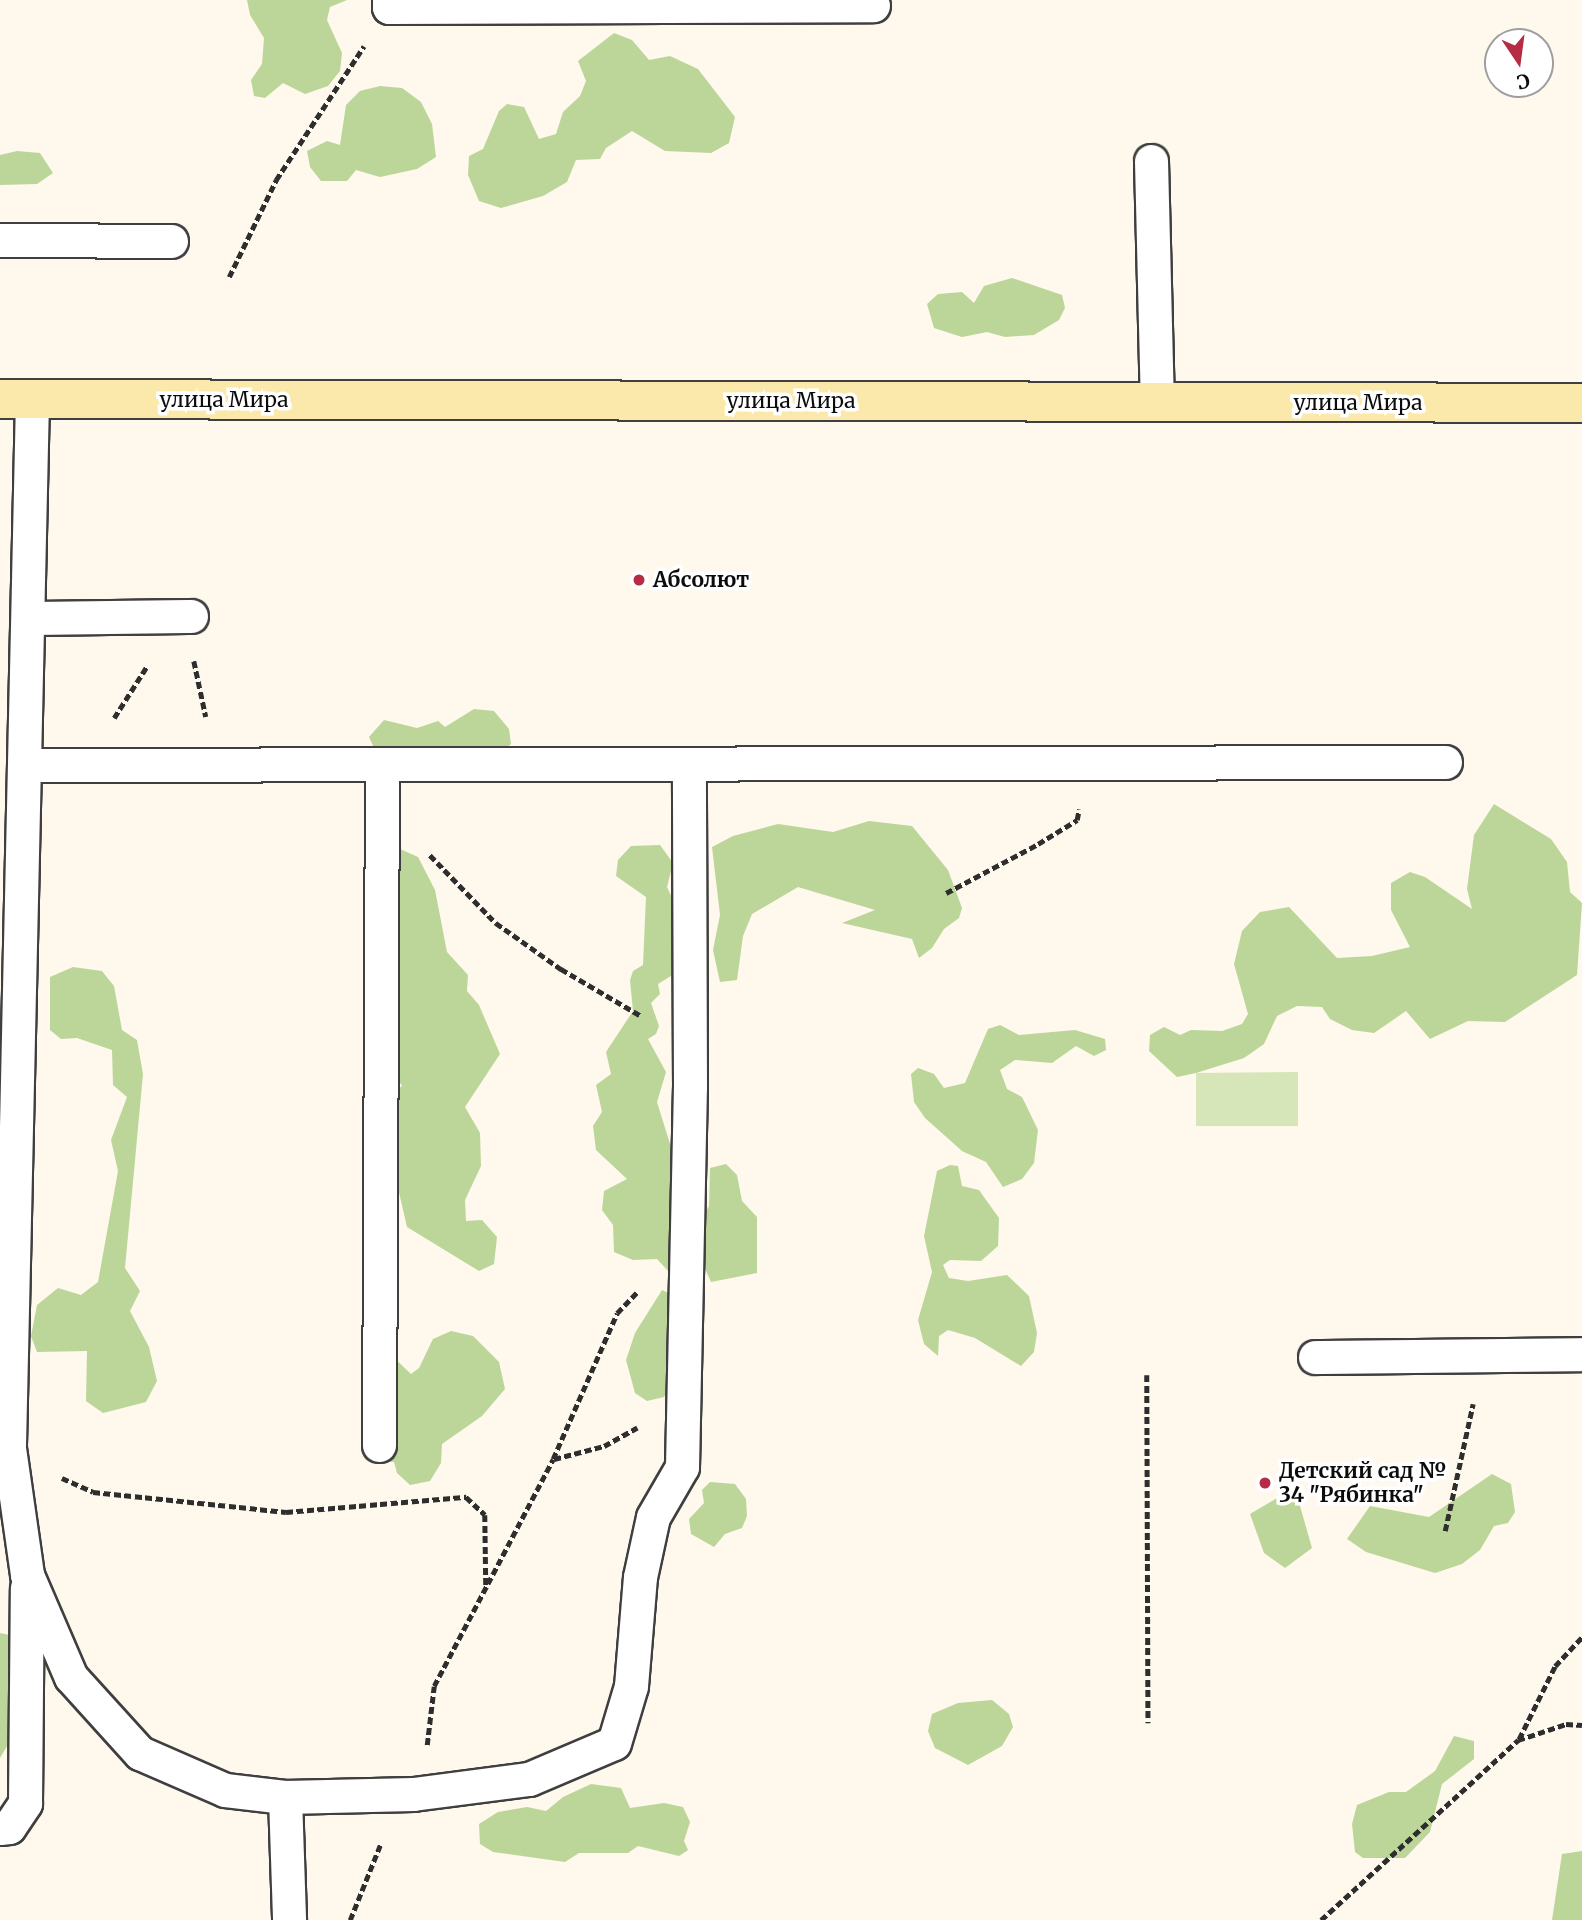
<!DOCTYPE html>
<html>
<head>
<meta charset="utf-8">
<style>
  body { margin:0 }
  #map { position:relative; width:1582px; height:1920px; overflow:hidden; background:#fef8ed; font-family:Merriweather,serif }
  div>[style] { position:absolute }
  [style*='--x'] { left:calc(var(--x)*1px); top:calc(var(--y)*1px); width:calc(var(--w)*1px); rotate:calc(var(--a)*1deg) }
  .green>* { inset:0; background:#d6e6b8 }
  .forest>* { inset:0; background:#bcd699 }
  .path>* { height:4.5px; margin-top:-2.25px; transform-origin:0; background:repeating-linear-gradient(90deg,#2e2e2e 0 7px,transparent 0 10.5px) }
  .roads { filter:drop-shadow(2px 0 #3f3f3f) drop-shadow(-2px 0 #3f3f3f) drop-shadow(0 2px #3f3f3f) drop-shadow(0 -2px #3f3f3f) }
  .lane>* { height:33px; margin:-16.5px; padding:0 16.5px; transform-origin:16.5px; border-radius:16.5px; background:#fff }
  .secondary>* { height:38px; margin:-19px; padding:0 19px; transform-origin:19px; border-radius:19px; background:#fbe8ab }
  .dots>* { width:19px; height:19px; translate:-50% -50%; box-sizing:border-box; border:4px solid #fff; border-radius:50% }
  span { translate:-50% -50%; white-space:nowrap; text-align:center; line-height:1.15; -webkit-text-stroke:7px #fff; paint-order:stroke }
  .street-label { font-size:21px; color:#0c0c0c }
  .poi-label { font-size:21px; color:#0c0c0c; font-weight:700 }
  .left { translate:0 -50%; text-align:left }
  .north { position:absolute; left:1484px; top:28px; width:70px; height:70px; box-sizing:border-box; background:#fff; border:2px solid #9e9e9e; border-radius:50%; rotate:167deg; font-size:19px; font-weight:700; line-height:28px; text-align:center; color:#0c0c0c }
  .north::after { content:''; display:block; margin:auto; width:24px; height:32px; background:#b52c44; clip-path:polygon(50% 0,100% 100%,50% 72%,0 100%) }
</style>
</head>
<body>
<div id="map">
  <div class="green">
    <i style="clip-path:polygon(1298px 1072px,1298px 1126px,1196px 1126px,1196px 1073px)"></i>
  </div>
  <div class="forest">
    <i style="clip-path:polygon(247px 0,347px 0,330px 7px,327px 20px,342px 53px,340px 71px,328px 86px,305px 94px,283px 83px,265px 98px,254px 96px,251px 80px,262px 64px,264px 38px,250px 15px)"></i>
    <i style="clip-path:polygon(614px 33px,632px 40px,649px 60px,670px 56px,698px 69px,735px 117px,729px 143px,711px 153px,665px 151px,632px 131px,606px 148px,600px 159px,576px 160px,567px 182px,543px 196px,501px 208px,479px 201px,468px 175px,469px 156px,483px 149px,499px 111px,507px 104px,524px 107px,539px 139px,556px 134px,563px 112px,580px 96px,586px 81px,578px 61px)"></i>
    <i style="clip-path:polygon(380px 86px,402px 88px,421px 102px,432px 124px,436px 157px,417px 169px,380px 177px,356px 170px,347px 181px,321px 181px,310px 167px,307px 151px,327px 141px,340px 145px,346px 105px,360px 91px)"></i>
    <i style="clip-path:polygon(17px 151px,40px 153px,53px 173px,37px 184px,0 185px,0 155px)"></i>
    <i style="clip-path:polygon(1012px 278px,1062px 295px,1065px 308px,1059px 320px,1034px 335px,1005px 337px,987px 332px,962px 337px,934px 328px,927px 304px,938px 294px,962px 292px,974px 303px,984px 286px)"></i>
    <i style="clip-path:polygon(474px 709px,494px 711px,509px 729px,511px 744px,499px 754px,375px 750px,369px 737px,384px 720px,417px 728px,438px 721px,445px 727px)"></i>
    <i style="clip-path:polygon(1494px 804px,1551px 839px,1567px 862px,1570px 892px,1582px 903px,1577px 975px,1505px 1022px,1468px 1021px,1430px 1039px,1406px 1011px,1374px 1033px,1352px 1030px,1330px 1019px,1322px 1007px,1297px 1006px,1277px 1016px,1264px 1044px,1244px 1058px,1196px 1073px,1177px 1077px,1149px 1051px,1150px 1035px,1164px 1027px,1180px 1035px,1191px 1030px,1222px 1031px,1242px 1024px,1248px 1014px,1234px 964px,1242px 931px,1260px 912px,1289px 907px,1337px 958px,1372px 956px,1410px 947px,1391px 910px,1391px 883px,1410px 872px,1425px 877px,1472px 909px,1467px 889px,1474px 835px)"></i>
    <i style="clip-path:polygon(869px 821px,912px 826px,948px 870px,962px 908px,959px 918px,944px 929px,932px 948px,919px 958px,912px 939px,842px 923px,875px 910px,798px 887px,752px 914px,743px 936px,737px 980px,720px 982px,713px 950px,720px 915px,712px 847px,733px 836px,778px 824px,833px 832px)"></i>
    <i style="clip-path:polygon(660px 845px,673px 863px,667px 887px,673px 900px,679px 941px,673px 944px,679px 956px,679px 971px,658px 984px,660px 994px,651px 1003px,659px 1026px,656px 1034px,648px 1039px,666px 1072px,657px 1102px,675px 1160px,679px 1272px,669px 1272px,657px 1259px,633px 1260px,614px 1252px,613px 1225px,602px 1210px,604px 1191px,627px 1179px,596px 1150px,593px 1126px,602px 1112px,596px 1085px,611px 1074px,606px 1052px,633px 1011px,630px 980px,633px 971px,643px 965px,646px 897px,616px 876px,618px 860px,631px 846px)"></i>
    <i style="clip-path:polygon(400px 849px,418px 857px,435px 890px,447px 952px,468px 975px,467px 991px,479px 1005px,500px 1054px,465px 1107px,480px 1133px,481px 1166px,465px 1200px,466px 1221px,482px 1220px,497px 1237px,494px 1264px,479px 1271px,407px 1227px,398px 1188px,380px 1180px,380px 1103px,402px 1086px,393px 1072px,389px 858px)"></i>
    <i style="clip-path:polygon(73px 967px,102px 971px,114px 986px,122px 1030px,137px 1040px,143px 1074px,125px 1268px,140px 1291px,130px 1311px,149px 1347px,157px 1381px,146px 1402px,103px 1413px,86px 1401px,87px 1351px,37px 1352px,31px 1336px,37px 1305px,58px 1288px,81px 1295px,98px 1282px,118px 1171px,111px 1140px,127px 1097px,113px 1085px,112px 1050px,77px 1038px,61px 1039px,50px 1030px,50px 977px)"></i>
    <i style="clip-path:polygon(1000px 1025px,1019px 1035px,1075px 1030px,1105px 1039px,1106px 1050px,1094px 1056px,1076px 1046px,1052px 1063px,1015px 1060px,1000px 1070px,1007px 1089px,1022px 1097px,1038px 1130px,1034px 1163px,1022px 1179px,1003px 1187px,986px 1162px,962px 1151px,925px 1118px,914px 1102px,911px 1074px,918px 1068px,934px 1074px,944px 1088px,965px 1083px,988px 1029px)"></i>
    <i style="clip-path:polygon(726px 1164px,737px 1175px,742px 1201px,757px 1217px,757px 1273px,711px 1282px,699px 1255px,697px 1227px,709px 1206px,710px 1168px)"></i>
    <i style="clip-path:polygon(950px 1165px,958px 1166px,962px 1186px,979px 1190px,999px 1218px,998px 1246px,981px 1261px,950px 1260px,943px 1265px,949px 1278px,968px 1281px,1007px 1275px,1029px 1296px,1037px 1333px,1034px 1352px,1021px 1366px,975px 1338px,948px 1330px,939px 1336px,938px 1356px,924px 1344px,918px 1320px,932px 1272px,924px 1236px,937px 1171px)"></i>
    <i style="clip-path:polygon(662px 1290px,675px 1296px,674px 1381px,664px 1397px,647px 1401px,635px 1393px,626px 1360px,635px 1333px)"></i>
    <i style="clip-path:polygon(387px 1316px,399px 1326px,393px 1357px,411px 1374px,419px 1368px,433px 1339px,451px 1331px,473px 1336px,499px 1362px,505px 1389px,482px 1416px,442px 1444px,441px 1463px,430px 1481px,410px 1485px,397px 1473px,394px 1462px,371px 1460px,370px 1423px)"></i>
    <i style="clip-path:polygon(1492px 1474px,1511px 1484px,1515px 1512px,1508px 1523px,1494px 1526px,1480px 1550px,1462px 1564px,1435px 1573px,1366px 1552px,1347px 1539px,1370px 1506px,1429px 1517px)"></i>
    <i style="clip-path:polygon(710px 1482px,735px 1484px,746px 1499px,747px 1516px,742px 1528px,725px 1534px,714px 1547px,691px 1534px,689px 1519px,704px 1503px,702px 1490px)"></i>
    <i style="clip-path:polygon(1284px 1494px,1298px 1499px,1312px 1548px,1285px 1568px,1264px 1553px,1250px 1514px)"></i>
    <i style="clip-path:polygon(0 1633px,14px 1636px,16px 1679px,9px 1684px,15px 1702px,13px 1736px,0 1758px)"></i>
    <i style="clip-path:polygon(992px 1700px,1009px 1714px,1013px 1727px,1002px 1746px,968px 1765px,935px 1748px,928px 1731px,932px 1714px,958px 1703px)"></i>
    <i style="clip-path:polygon(1454px 1736px,1474px 1741px,1474px 1759px,1442px 1784px,1430px 1832px,1405px 1858px,1363px 1858px,1355px 1852px,1352px 1824px,1357px 1805px,1389px 1792px,1406px 1792px,1435px 1771px)"></i>
    <i style="clip-path:polygon(591px 1784px,621px 1788px,630px 1808px,664px 1803px,683px 1807px,690px 1822px,684px 1841px,688px 1850px,679px 1856px,638px 1846px,628px 1853px,579px 1853px,565px 1862px,493px 1852px,480px 1844px,479px 1824px,498px 1812px,527px 1807px,546px 1811px,563px 1797px)"></i>
    <i style="clip-path:polygon(1582px 1851px,1582px 1920px,1552px 1920px,1562px 1854px)"></i>
  </div>
  <div class="path">
    <i style="--x:229;--y:277;--w:108;--a:-64.1"></i>
    <i style="--x:276;--y:180;--w:160;--a:-56.7"></i>
    <i style="--x:194;--y:661;--w:57;--a:77.9"></i>
    <i style="--x:114;--y:718;--w:62;--a:-57.6"></i>
    <i style="--x:430;--y:855;--w:95;--a:45.9"></i>
    <i style="--x:496;--y:923;--w:80;--a:35.3"></i>
    <i style="--x:561;--y:969;--w:93;--a:30.4"></i>
    <i style="--x:946;--y:893;--w:104;--a:-28"></i>
    <i style="--x:1038;--y:844;--w:46;--a:-31.6"></i>
    <i style="--x:1077;--y:820;--w:11;--a:-80"></i>
    <i style="--x:1147;--y:1375;--w:348;--a:89.8"></i>
    <i style="--x:554;--y:1459;--w:52;--a:-14.6"></i>
    <i style="--x:604;--y:1446;--w:38;--a:-29"></i>
    <i style="--x:62;--y:1478;--w:34;--a:24"></i>
    <i style="--x:93;--y:1492;--w:194;--a:5.9"></i>
    <i style="--x:286;--y:1512;--w:181;--a:-4.8"></i>
    <i style="--x:466;--y:1497;--w:26;--a:43"></i>
    <i style="--x:485;--y:1515;--w:71;--a:89.2"></i>
    <i style="--x:1445;--y:1531;--w:130;--a:-77.6"></i>
    <i style="--x:1519;--y:1739;--w:81;--a:-63.7"></i>
    <i style="--x:1555;--y:1666;--w:40;--a:-47"></i>
    <i style="--x:427;--y:1745;--w:59;--a:-83.2"></i>
    <i style="--x:434;--y:1686;--w:256;--a:-62.3"></i>
    <i style="--x:553;--y:1459;--w:159;--a:-66.3"></i>
    <i style="--x:617;--y:1313;--w:30;--a:-46"></i>
    <i style="--x:350;--y:1920;--w:83;--a:-68.1"></i>
    <i style="--x:1321;--y:1920;--w:267;--a:-42.4"></i>
    <i style="--x:1518;--y:1740;--w:51;--a:-18.4"></i>
    <i style="--x:1566;--y:1724;--w:16;--a:4"></i>
  </div>
  <div class="roads">
    <div class="lane">
      <i style="--x:389;--y:0;--w:7;--a:90"></i>
      <i style="--x:389;--y:7;--w:484;--a:-0.2"></i>
      <i style="--x:1151;--y:161;--w:241;--a:88.6"></i>
      <i style="--x:0;--y:240;--w:171;--a:0.3"></i>
      <i style="--x:32;--y:399;--w:1049;--a:91.26"></i>
      <i style="--x:9;--y:1448;--w:128;--a:81.9"></i>
      <i style="--x:27;--y:1575;--w:111;--a:66.7"></i>
      <i style="--x:71;--y:1677;--w:103;--a:47.8"></i>
      <i style="--x:140;--y:1753;--w:93;--a:23.5"></i>
      <i style="--x:225;--y:1790;--w:60;--a:6.7"></i>
      <i style="--x:285;--y:1797;--w:123;--a:88.1"></i>
      <i style="--x:29;--y:618;--w:162;--a:-0.7"></i>
      <i style="--x:25;--y:765;--w:1420;--a:-0.12"></i>
      <i style="--x:1315;--y:1357;--w:267;--a:-0.6"></i>
      <i style="--x:379;--y:1445;--w:680;--a:-89.75"></i>
      <i style="--x:285;--y:1797;--w:128;--a:-1.3"></i>
      <i style="--x:413;--y:1794;--w:117;--a:-7.4"></i>
      <i style="--x:529;--y:1779;--w:92;--a:-23"></i>
      <i style="--x:614;--y:1743;--w:59;--a:-73.4"></i>
      <i style="--x:631;--y:1686;--w:109;--a:-85.3"></i>
      <i style="--x:640;--y:1577;--w:61;--a:-77.8"></i>
      <i style="--x:653;--y:1517;--w:58;--a:-59.9"></i>
      <i style="--x:682;--y:1467;--w:381;--a:-88.8"></i>
      <i style="--x:690;--y:1086;--w:322;--a:-90.2"></i>
      <i style="--x:0;--y:1828;--w:9;--a:-6"></i>
      <i style="--x:9;--y:1827;--w:29;--a:-56"></i>
      <i style="--x:25;--y:1803;--w:215;--a:-89.5"></i>
    </div>
    <div class="secondary">
      <i style="--x:0;--y:399;--w:1582;--a:0.14"></i>
    </div>
  </div>
  <div class="dots">
    <i style="left:639px;top:580px;background:#b52c44"></i>
    <i style="left:1265px;top:1483px;background:#b52c44"></i>
  </div>
  <div class="street-label">
    <span style="left:224px;top:400px">улица Мира</span>
    <span style="left:791px;top:401px">улица Мира</span>
    <span style="left:1358px;top:403px">улица Мира</span>
  </div>
  <div class="poi-label">
    <span class="left" style="left:653px;top:580px">Абсолют</span>
    <span class="left" style="left:1279px;top:1483px">Детский сад №<br>34 "Рябинка"</span>
  </div>
  <div class="north">С</div>
</div>
</body>
</html>
